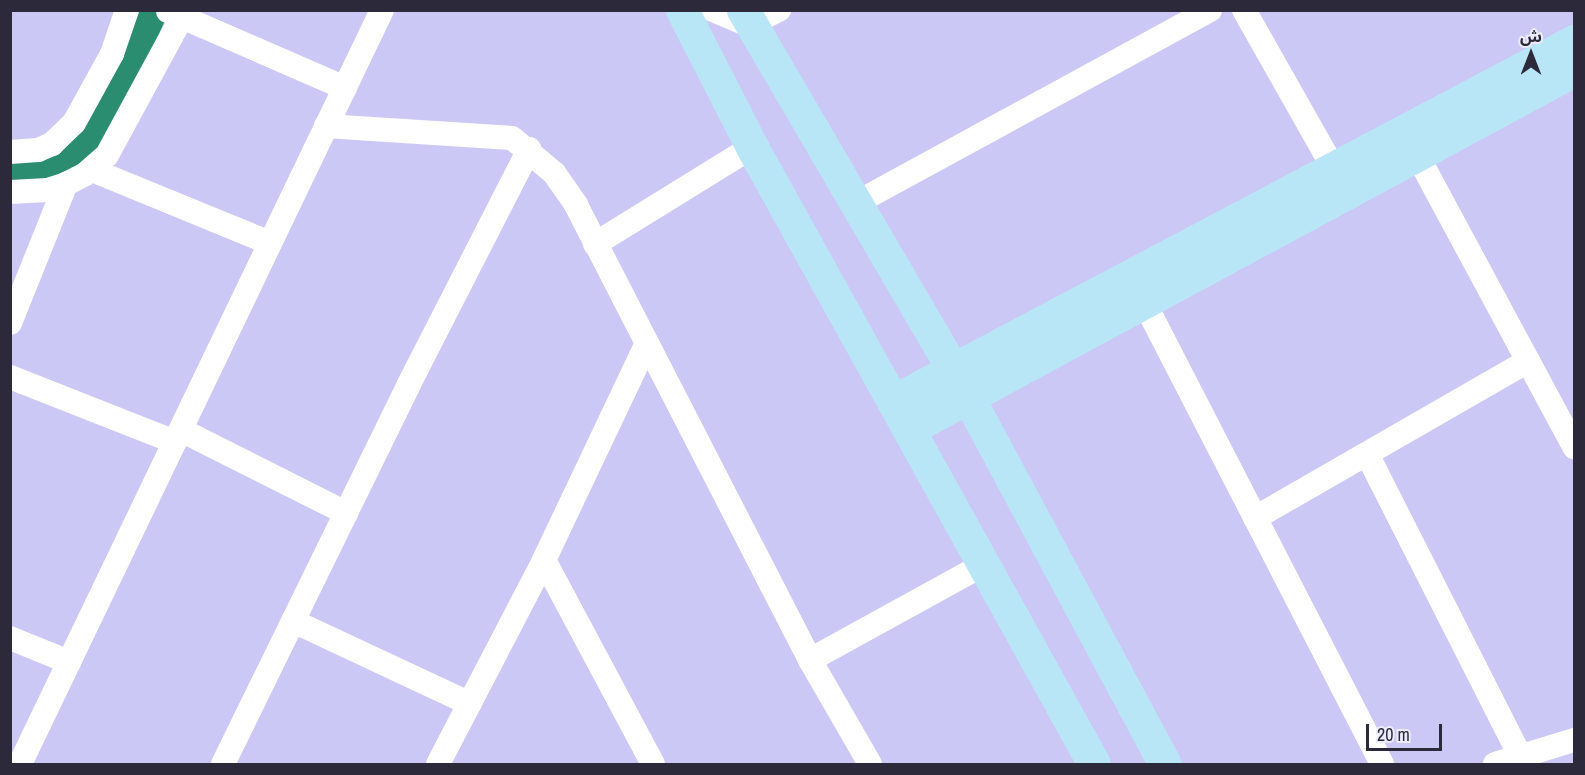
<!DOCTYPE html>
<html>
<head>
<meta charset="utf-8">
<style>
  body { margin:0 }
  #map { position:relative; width:1585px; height:775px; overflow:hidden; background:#cbc8f5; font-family:"Archivo Narrow","Noto Sans Arabic",sans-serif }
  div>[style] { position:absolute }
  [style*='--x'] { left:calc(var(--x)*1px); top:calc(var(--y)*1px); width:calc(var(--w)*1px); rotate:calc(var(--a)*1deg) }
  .canal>* { height:27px; margin:-13.5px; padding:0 13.5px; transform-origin:13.5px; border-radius:13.5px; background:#2a8d6f }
  .street>* { height:24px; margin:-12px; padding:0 12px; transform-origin:12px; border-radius:12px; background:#fff }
  .secondary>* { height:33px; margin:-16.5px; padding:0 16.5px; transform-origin:16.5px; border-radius:16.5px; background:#b9e6f6 }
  span { translate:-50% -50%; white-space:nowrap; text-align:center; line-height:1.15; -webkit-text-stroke:5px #edecff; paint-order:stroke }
  .frame { position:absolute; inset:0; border:12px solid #2b293a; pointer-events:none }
  .north { position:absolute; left:1501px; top:24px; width:60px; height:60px; -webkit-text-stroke:4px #edecff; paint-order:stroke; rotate:0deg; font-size:16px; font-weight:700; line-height:24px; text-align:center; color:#2b293a }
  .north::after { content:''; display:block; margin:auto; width:21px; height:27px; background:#2b293a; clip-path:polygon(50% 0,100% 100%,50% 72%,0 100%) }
  .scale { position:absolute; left:1366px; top:724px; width:76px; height:27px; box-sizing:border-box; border:3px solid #2b293a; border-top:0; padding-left:8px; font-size:18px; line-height:21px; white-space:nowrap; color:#2b293a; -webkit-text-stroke:4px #edecff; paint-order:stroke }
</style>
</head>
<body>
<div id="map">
  <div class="canal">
    <i style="--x:10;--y:174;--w:23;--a:-2"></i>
    <i style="--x:33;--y:173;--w:27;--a:-20"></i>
    <i style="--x:58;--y:164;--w:34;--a:-38"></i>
    <i style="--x:85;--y:143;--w:70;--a:-58.3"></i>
    <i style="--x:122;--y:83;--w:80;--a:-66.3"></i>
  </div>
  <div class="street">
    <i style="--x:713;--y:10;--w:39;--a:23"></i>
    <i style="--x:749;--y:25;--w:34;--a:-27"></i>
    <i style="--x:1244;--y:10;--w:183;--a:60.5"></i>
    <i style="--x:168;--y:11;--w:193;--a:23.5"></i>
    <i style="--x:326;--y:126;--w:186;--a:3.7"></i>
    <i style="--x:512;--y:138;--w:55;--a:39.8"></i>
    <i style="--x:554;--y:173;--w:39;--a:55"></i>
    <i style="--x:576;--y:205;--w:512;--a:62.78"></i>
    <i style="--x:810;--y:660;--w:120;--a:60"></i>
    <i style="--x:1409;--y:140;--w:349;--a:61.7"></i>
    <i style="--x:10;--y:152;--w:28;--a:-4"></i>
    <i style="--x:38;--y:150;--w:15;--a:-23"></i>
    <i style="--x:52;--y:144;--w:30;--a:-44"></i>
    <i style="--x:74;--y:123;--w:79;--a:-61.2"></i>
    <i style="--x:112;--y:54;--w:46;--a:-71.2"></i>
    <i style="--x:92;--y:170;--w:192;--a:22.3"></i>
    <i style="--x:10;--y:192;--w:38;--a:-3"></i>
    <i style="--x:48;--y:190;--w:19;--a:-18"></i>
    <i style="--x:66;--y:184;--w:20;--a:-27"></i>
    <i style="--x:84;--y:175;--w:30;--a:-41"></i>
    <i style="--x:107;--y:155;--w:157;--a:-61.5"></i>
    <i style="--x:858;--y:202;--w:401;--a:-28.6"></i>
    <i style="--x:595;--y:244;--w:185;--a:-31.7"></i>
    <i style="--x:1144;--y:302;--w:520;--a:62.74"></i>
    <i style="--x:10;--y:323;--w:150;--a:-68.1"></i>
    <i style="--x:10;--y:377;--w:177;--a:21.5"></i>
    <i style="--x:181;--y:430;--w:185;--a:26.7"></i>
    <i style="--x:1367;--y:454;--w:340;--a:63.1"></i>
    <i style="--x:1255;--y:518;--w:315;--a:-29.9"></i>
    <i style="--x:544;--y:560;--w:231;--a:61.9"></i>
    <i style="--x:293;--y:621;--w:195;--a:25.1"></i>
    <i style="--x:10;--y:638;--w:64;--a:22.1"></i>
    <i style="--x:810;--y:660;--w:197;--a:-28.8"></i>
    <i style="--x:20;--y:764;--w:836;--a:-64.35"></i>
    <i style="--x:223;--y:764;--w:423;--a:-63.9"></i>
    <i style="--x:409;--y:384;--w:264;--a:-62.9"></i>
    <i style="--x:438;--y:764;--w:230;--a:-62.5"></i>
    <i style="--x:544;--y:560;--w:238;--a:-64.6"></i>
    <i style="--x:1495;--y:764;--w:83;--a:-16.9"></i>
  </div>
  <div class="secondary">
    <i style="--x:682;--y:10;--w:154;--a:62.9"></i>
    <i style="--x:752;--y:147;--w:705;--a:61"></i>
    <i style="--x:743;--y:10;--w:416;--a:59.7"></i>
    <i style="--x:953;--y:369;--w:448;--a:61.8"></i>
    <i style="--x:895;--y:400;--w:768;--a:-27.87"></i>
    <i style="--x:911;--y:428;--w:753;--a:-28.37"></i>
  </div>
  <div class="frame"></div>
  <div class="north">ش</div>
  <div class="scale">20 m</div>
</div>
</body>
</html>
